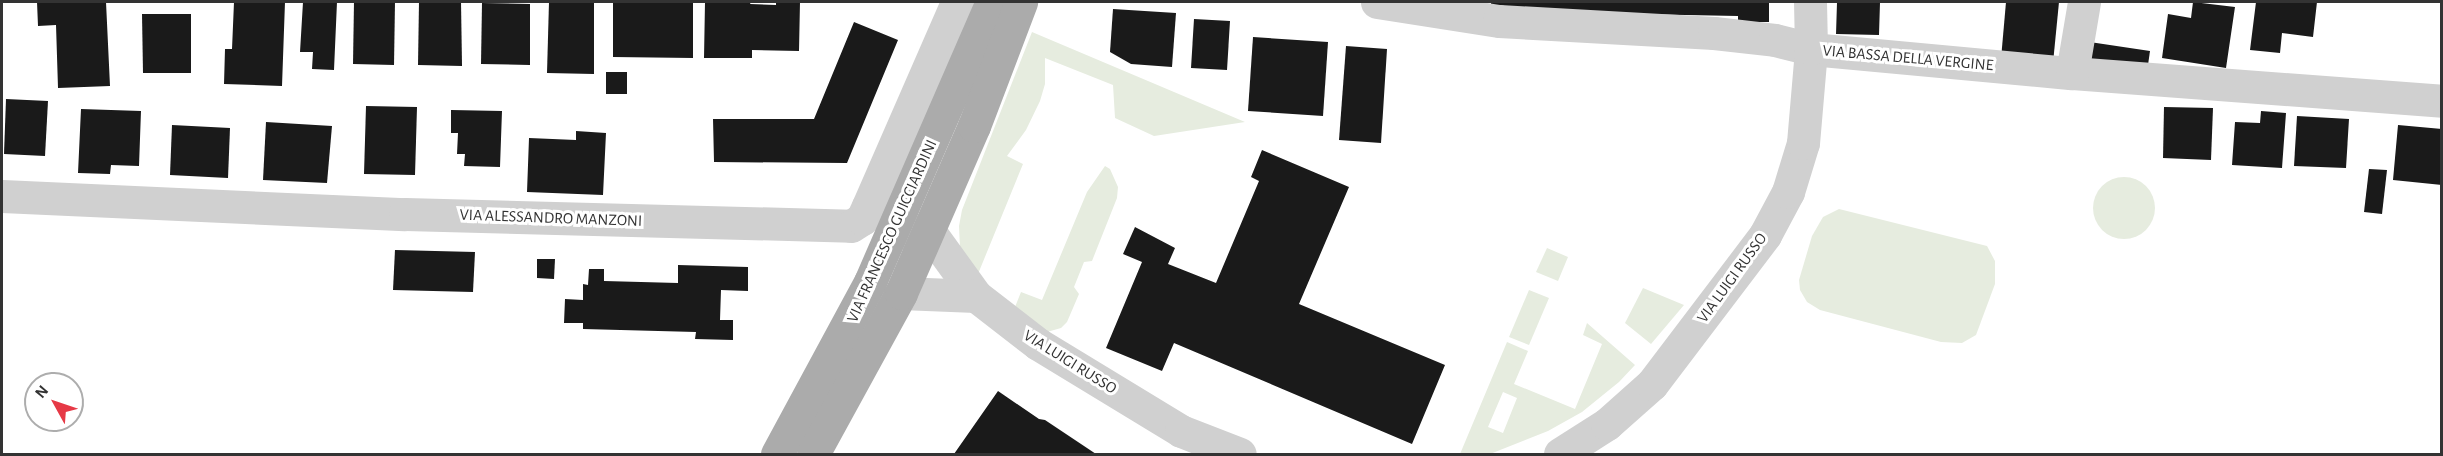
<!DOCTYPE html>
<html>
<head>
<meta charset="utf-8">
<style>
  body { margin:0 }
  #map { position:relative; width:2443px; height:456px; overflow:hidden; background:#fff; font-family:"Alegreya Sans",sans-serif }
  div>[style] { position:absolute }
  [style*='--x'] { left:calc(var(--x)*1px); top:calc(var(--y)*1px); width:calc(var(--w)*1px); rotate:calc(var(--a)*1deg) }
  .green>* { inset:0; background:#e6ecdf }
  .round { border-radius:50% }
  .building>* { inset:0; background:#1a1a1a }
  .minor>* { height:33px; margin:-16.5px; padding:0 16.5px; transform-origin:16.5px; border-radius:16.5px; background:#d0d0d0 }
  .major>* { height:33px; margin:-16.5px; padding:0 16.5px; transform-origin:16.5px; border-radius:16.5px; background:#ababab }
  span { translate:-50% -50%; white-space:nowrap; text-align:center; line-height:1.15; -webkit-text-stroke:6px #fff; paint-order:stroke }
  .street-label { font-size:16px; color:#333 }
  .frame { position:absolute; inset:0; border:3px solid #333; pointer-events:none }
  .north { position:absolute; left:24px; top:372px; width:60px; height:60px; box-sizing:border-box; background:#fff; border:2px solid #adadad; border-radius:50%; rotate:310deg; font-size:16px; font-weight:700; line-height:24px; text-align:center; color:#333 }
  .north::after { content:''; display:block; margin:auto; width:21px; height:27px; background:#e63946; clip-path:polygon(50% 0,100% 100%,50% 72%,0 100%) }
</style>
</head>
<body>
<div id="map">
  <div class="green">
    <i style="clip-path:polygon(1032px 32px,1245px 122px,1154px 136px,1115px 118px,1113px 85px,1045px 58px,1045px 84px,1040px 101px,1026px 130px,1007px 156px,1023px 164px,978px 274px,960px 248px,959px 226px,962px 210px)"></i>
    <i style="clip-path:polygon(1105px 166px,1110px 169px,1118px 187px,1117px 198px,1092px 261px,1084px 262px,1074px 287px,1079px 294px,1067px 322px,1061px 328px,1047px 332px,1015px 307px,1021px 292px,1042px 300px,1087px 192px)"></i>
    <i class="round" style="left:2093px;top:177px;width:62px;height:62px"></i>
    <i style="clip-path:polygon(1839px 209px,1987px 246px,1995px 261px,1995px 284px,1976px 335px,1962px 343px,1941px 342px,1820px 310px,1807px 302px,1800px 290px,1799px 280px,1812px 236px,1823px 217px)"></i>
    <i style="clip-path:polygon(1547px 248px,1568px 257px,1558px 281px,1536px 272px)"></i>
    <i style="clip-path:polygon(1643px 288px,1684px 305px,1651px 344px,1625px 323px)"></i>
    <i style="clip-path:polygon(1529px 290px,1549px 298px,1529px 345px,1509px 337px)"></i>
    <i style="clip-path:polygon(evenodd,1587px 323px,1635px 365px,1619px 382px,1582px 412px,1548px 431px,1490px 454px,1460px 454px,1507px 342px,1528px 351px,1514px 384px,1575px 409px,1602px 344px,1583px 335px,1587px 323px,1503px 392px,1517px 398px,1503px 433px,1488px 427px,1503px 392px)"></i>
  </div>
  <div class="building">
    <i style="clip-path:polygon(37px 2px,106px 2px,110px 86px,58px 88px,56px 25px,38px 26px)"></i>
    <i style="clip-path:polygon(234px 2px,285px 2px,282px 86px,224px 84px,225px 49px,232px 49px)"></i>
    <i style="clip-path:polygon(303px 2px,337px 2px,334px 70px,312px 69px,313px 52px,300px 52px)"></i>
    <i style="clip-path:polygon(354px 2px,395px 2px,394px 65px,353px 64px)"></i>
    <i style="clip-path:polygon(419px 2px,461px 2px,462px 66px,418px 65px)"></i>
    <i style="clip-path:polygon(549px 2px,594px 2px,594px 74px,547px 73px)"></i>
    <i style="clip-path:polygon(613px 2px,693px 2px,693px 58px,613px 57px)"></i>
    <i style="clip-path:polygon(705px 2px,751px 2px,750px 4px,776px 5px,776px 2px,800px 2px,799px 51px,752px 50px,752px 58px,704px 58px)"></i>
    <i style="clip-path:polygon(1491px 2px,1769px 2px,1769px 22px,1738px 22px,1738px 16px,1529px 12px,1491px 15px)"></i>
    <i style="clip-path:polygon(1837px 2px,1880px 2px,1879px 35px,1836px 34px)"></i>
    <i style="clip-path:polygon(2006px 2px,2059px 2px,2053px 63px,2001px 59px)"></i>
    <i style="clip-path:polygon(2193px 2px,2235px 7px,2226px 68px,2162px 58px,2168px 14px,2191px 18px)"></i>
    <i style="clip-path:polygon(2256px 2px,2317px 2px,2313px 37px,2282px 33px,2280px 53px,2250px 50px)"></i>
    <i style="clip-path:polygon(482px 3px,530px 4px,530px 65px,481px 64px)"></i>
    <i style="clip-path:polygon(1113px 9px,1176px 13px,1172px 67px,1131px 64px,1110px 52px)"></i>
    <i style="clip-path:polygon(142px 14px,191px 14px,191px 73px,143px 73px)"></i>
    <i style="clip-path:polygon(1194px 19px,1230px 21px,1227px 70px,1191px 68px)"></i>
    <i style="clip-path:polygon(854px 22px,898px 40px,847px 163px,714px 162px,713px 119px,814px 119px)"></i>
    <i style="clip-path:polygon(1253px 37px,1328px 42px,1323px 116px,1248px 111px)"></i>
    <i style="clip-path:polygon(2083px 41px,2150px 51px,2147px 72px,2080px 61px)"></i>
    <i style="clip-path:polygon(1346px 46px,1387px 49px,1381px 143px,1339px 140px)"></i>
    <i style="clip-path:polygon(606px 72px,627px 72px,627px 94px,606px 94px)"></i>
    <i style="clip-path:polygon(6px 99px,48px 101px,45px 156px,4px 154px)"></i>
    <i style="clip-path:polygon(366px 106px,417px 107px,415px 175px,364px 174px)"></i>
    <i style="clip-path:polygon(2164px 107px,2213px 108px,2211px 160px,2163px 158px)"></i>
    <i style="clip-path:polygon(81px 109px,141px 111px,139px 166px,111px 165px,110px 174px,78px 173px)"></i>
    <i style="clip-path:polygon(451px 110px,502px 111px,500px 167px,464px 166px,465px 154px,457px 154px,458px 133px,451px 133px)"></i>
    <i style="clip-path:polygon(2261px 111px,2286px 113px,2282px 168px,2232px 165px,2235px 122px,2260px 123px)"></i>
    <i style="clip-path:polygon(2297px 116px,2349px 119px,2346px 168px,2294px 166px)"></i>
    <i style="clip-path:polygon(266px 122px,332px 126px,327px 183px,263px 180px)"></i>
    <i style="clip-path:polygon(172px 125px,230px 128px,228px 178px,170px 175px)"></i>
    <i style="clip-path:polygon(2398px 125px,2442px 129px,2442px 185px,2393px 180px)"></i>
    <i style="clip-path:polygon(576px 131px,606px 133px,603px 195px,527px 192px,529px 138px,576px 140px)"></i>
    <i style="clip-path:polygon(1262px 150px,1349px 187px,1299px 304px,1445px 365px,1412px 444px,1174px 343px,1162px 371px,1106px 348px,1142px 262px,1123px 254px,1135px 227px,1175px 248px,1168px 264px,1216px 283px,1259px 181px,1251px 177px)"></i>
    <i style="clip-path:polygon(2369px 169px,2387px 170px,2382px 214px,2364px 212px)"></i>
    <i style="clip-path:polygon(395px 250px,475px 252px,473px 292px,393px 290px)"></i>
    <i style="clip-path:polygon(537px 259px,555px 259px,554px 279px,537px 278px)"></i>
    <i style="clip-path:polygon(678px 265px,748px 267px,748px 291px,721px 290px,720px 320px,733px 320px,733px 340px,695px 339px,696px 332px,583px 329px,583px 323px,564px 323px,565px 299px,583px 300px,583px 284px,588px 285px,589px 269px,604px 269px,604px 281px,678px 283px)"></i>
    <i style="clip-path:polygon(998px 391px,1039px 419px,1045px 420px,1096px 454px,954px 454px)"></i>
  </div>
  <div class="minor">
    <i style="--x:1377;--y:2;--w:123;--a:8.9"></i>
    <i style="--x:1499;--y:21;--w:215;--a:3.2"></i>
    <i style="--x:1714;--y:33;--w:61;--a:6.5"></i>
    <i style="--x:1775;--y:40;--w:37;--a:14"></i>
    <i style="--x:1811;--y:49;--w:262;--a:5.3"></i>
    <i style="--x:2072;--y:73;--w:371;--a:4.3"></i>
    <i style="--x:2072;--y:73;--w:72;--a:-80.4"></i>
    <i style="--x:2;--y:196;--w:403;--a:2.6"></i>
    <i style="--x:405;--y:214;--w:446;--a:1.5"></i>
    <i style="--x:851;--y:226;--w:13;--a:-32"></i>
    <i style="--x:862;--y:219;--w:14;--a:-65"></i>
    <i style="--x:868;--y:206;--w:223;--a:-66.4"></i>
    <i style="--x:902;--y:232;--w:27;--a:-2"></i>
    <i style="--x:929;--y:231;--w:80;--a:54.1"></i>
    <i style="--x:976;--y:296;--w:78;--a:37.7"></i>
    <i style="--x:1038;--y:344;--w:167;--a:31.3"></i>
    <i style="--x:1181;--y:431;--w:63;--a:21.3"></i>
    <i style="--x:901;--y:293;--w:75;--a:2.3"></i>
    <i style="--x:1560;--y:454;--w:56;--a:-32.6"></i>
    <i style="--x:1607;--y:424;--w:60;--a:-41.6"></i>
    <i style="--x:1652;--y:384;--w:187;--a:-52.8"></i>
    <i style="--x:1765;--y:235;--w:49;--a:-61.9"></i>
    <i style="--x:1788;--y:192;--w:51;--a:-73"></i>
    <i style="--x:1803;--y:143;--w:94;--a:-85.1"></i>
    <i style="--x:1811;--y:49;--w:47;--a:-91.2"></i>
  </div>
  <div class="major">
    <i style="--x:777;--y:454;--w:196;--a:-61.6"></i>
    <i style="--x:870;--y:282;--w:305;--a:-66.5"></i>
    <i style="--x:813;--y:454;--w:183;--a:-61.3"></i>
    <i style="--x:901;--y:293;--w:182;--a:-66.4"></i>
    <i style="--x:974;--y:126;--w:133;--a:-69.2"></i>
  </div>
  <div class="street-label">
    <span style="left:1908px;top:58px;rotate:5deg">VIA BASSA DELLA VERGINE</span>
    <span style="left:551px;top:218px;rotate:2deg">VIA ALESSANDRO MANZONI</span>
    <span style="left:892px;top:231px;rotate:-66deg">VIA FRANCESCO GUICCIARDINI</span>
    <span style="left:1732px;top:278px;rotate:-54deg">VIA LUIGI RUSSO</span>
    <span style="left:1070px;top:362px;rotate:32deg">VIA LUIGI RUSSO</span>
  </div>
  <div class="frame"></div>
  <div class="north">N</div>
</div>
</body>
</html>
